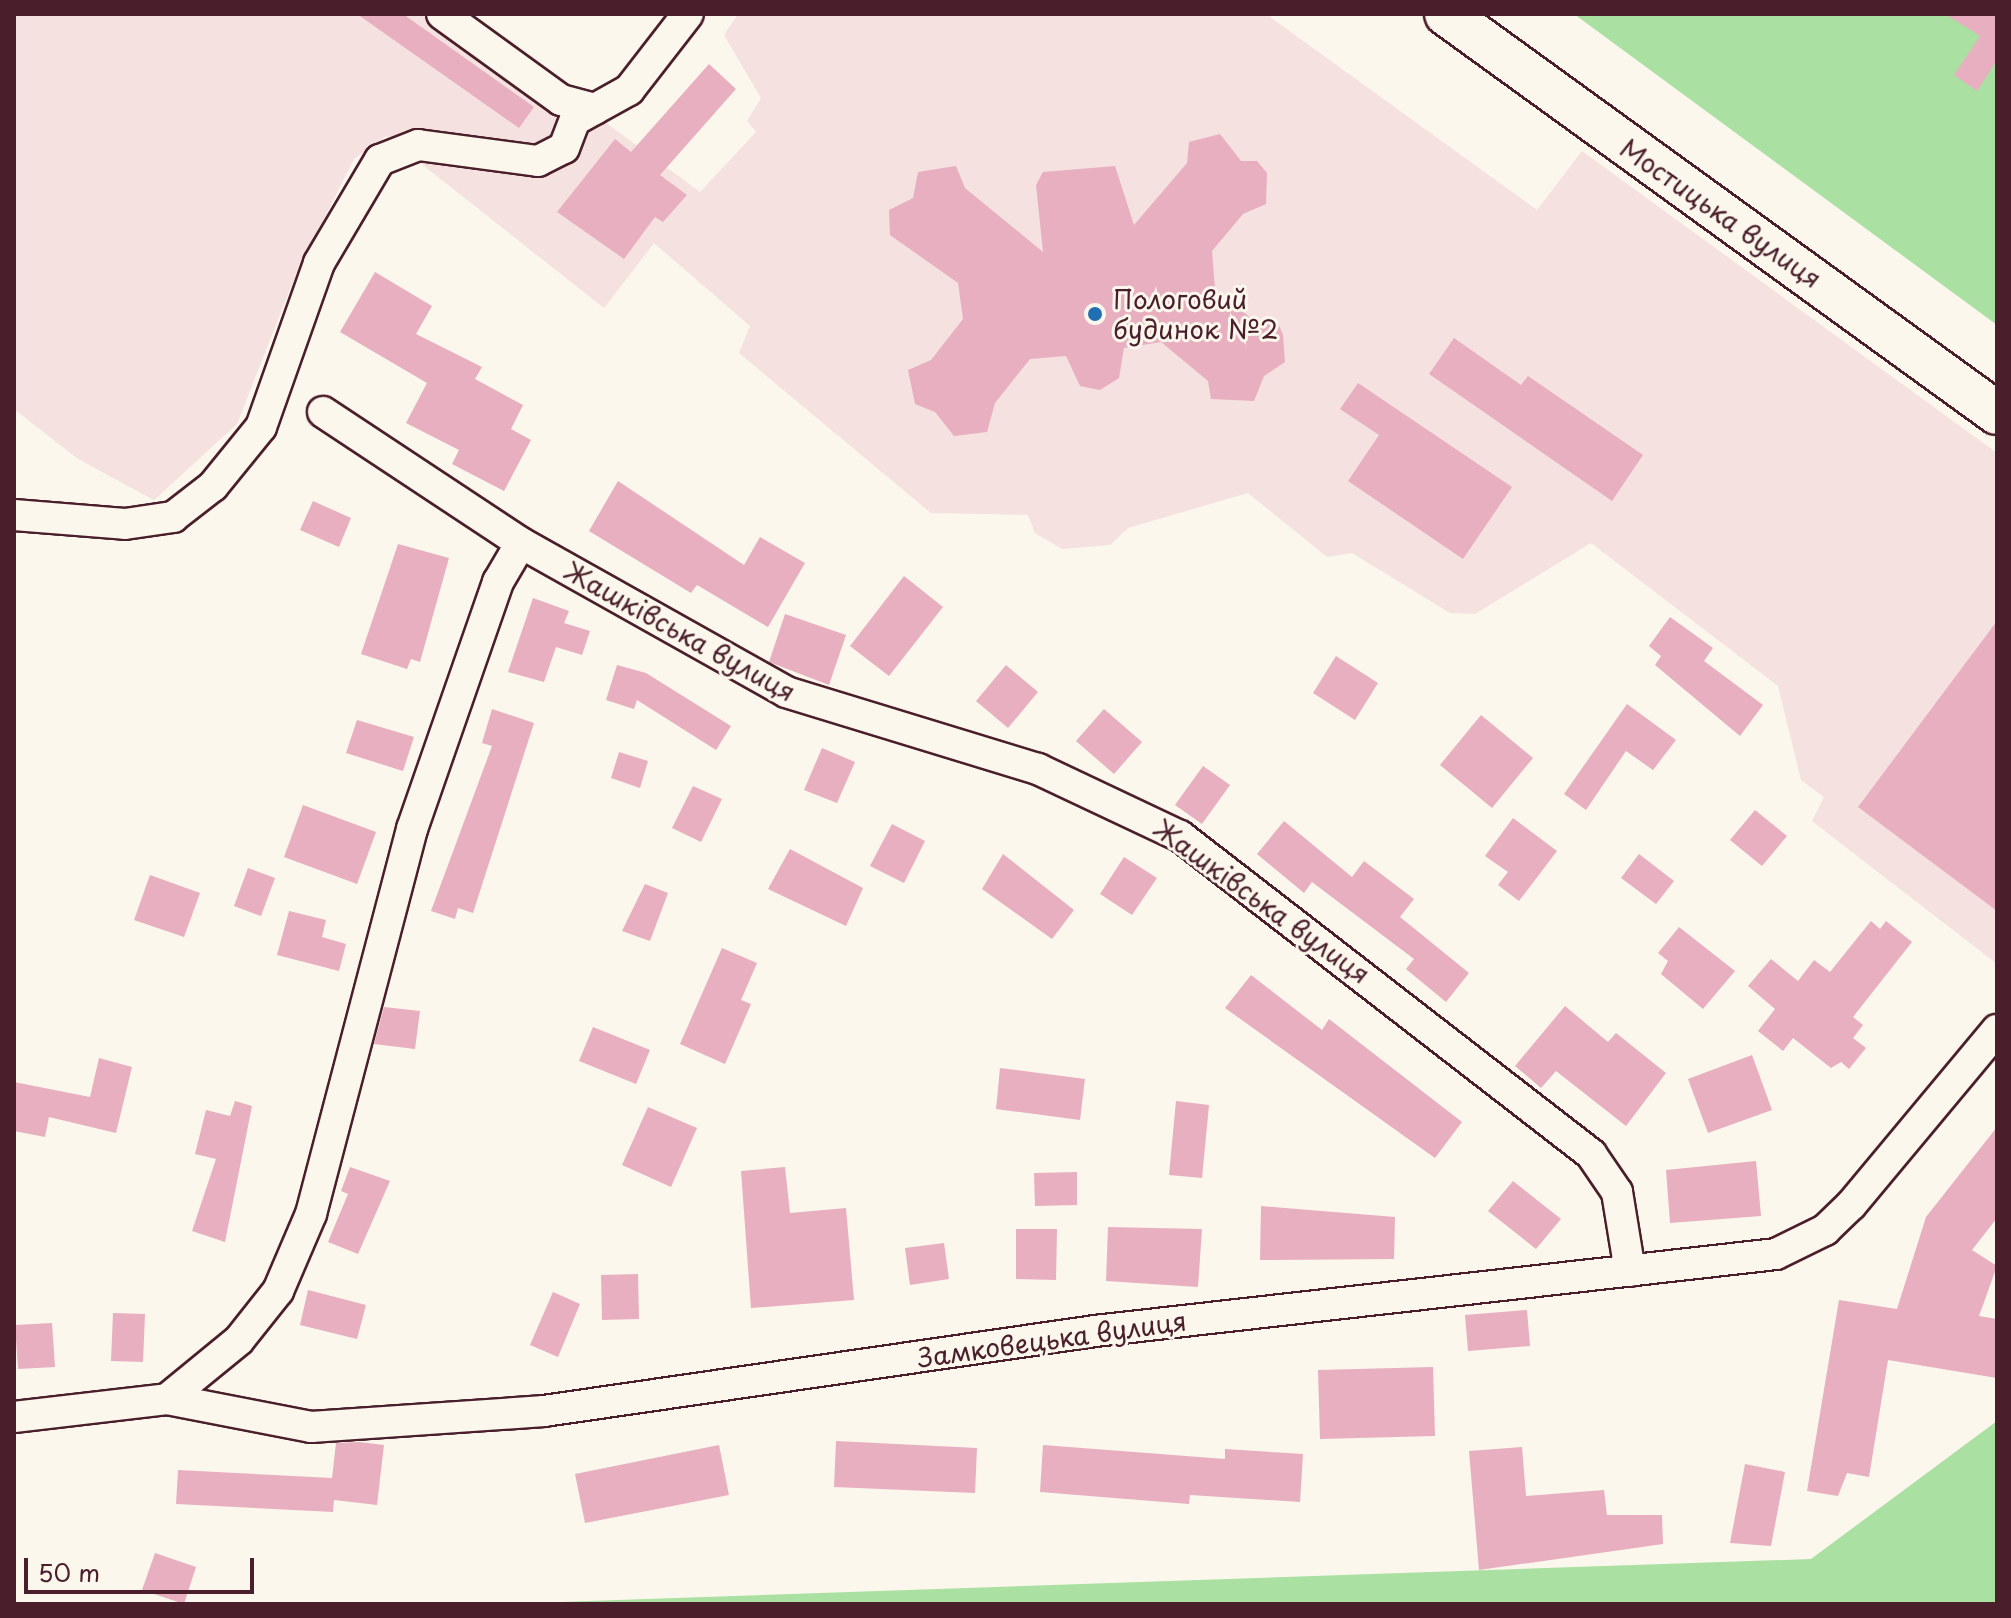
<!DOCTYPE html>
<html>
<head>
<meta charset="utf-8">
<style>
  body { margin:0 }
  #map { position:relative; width:2011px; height:1618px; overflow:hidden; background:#fbf7ec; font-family:"Playpen Sans",sans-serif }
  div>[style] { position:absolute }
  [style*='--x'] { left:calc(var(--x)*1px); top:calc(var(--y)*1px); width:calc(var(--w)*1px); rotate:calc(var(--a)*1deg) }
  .built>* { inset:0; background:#f5e1df }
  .green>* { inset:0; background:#aae0a2 }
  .building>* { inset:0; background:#e8afc0 }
  .roads { filter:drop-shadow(2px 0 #4a1f2b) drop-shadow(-2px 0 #4a1f2b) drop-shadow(0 2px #4a1f2b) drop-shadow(0 -2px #4a1f2b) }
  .street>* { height:30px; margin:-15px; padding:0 15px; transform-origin:15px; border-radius:15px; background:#fbf7ec }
  .secondary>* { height:42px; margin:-21px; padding:0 21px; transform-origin:21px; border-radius:21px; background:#fbf7ec }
  .dots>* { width:22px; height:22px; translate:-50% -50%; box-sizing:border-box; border:4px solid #fbf7ec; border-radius:50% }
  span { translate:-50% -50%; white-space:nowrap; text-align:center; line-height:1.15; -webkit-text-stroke:6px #fbf7ec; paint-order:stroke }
  .street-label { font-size:26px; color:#4a1f2b }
  .poi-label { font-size:26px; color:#4a1f2b }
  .left { translate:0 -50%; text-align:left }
  .frame { position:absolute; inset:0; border:16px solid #4a1f2b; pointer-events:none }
  .scale { position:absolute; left:24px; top:1558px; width:230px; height:36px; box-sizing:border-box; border:4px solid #4a1f2b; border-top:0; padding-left:10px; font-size:24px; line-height:28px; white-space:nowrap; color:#4a1f2b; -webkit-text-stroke:6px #fbf7ec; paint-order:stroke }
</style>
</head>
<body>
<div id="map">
  <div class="built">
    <i style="clip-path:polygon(14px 14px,458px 14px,700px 192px,756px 132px,747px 121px,761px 98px,724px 35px,738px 14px,1266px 14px,1537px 210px,1582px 151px,1997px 453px,1997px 964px,1812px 821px,1824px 797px,1801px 780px,1778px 686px,1591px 543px,1475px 614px,1450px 613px,1352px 553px,1327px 557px,1248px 493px,1128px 528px,1110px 545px,1062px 549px,1035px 533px,1028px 515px,931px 513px,739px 353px,750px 326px,654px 243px,604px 308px,386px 136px,354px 159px,296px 274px,237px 424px,154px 500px,78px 459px,14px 409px)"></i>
  </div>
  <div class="green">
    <i style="clip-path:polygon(1574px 14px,1997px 14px,1997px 325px)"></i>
    <i style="clip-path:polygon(1997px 1421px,1997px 1604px,500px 1604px,1811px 1559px)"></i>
  </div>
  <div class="building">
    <i style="clip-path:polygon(357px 14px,403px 14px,534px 107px,519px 128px)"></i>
    <i style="clip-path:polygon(1945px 14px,1997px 14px,1997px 60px,1977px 91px,1954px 75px,1980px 36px)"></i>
    <i style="clip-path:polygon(709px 64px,736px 89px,660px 175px,687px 195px,663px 222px,655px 217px,624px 259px,557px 212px,615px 139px,631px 152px)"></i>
    <i style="clip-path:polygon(1220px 134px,1241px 161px,1257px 161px,1267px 173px,1266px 204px,1243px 214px,1212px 251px,1215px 289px,1252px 319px,1278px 323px,1283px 335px,1285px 362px,1264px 376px,1254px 401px,1211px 399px,1208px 381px,1161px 342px,1124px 348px,1119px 378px,1100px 390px,1080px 386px,1066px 356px,1030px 359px,995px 403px,987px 432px,954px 436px,935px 412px,915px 404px,908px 370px,931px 360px,963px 319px,958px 283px,890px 235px,889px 210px,913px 198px,918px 172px,956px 166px,965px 188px,1043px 252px,1036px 185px,1043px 172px,1115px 166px,1134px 225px,1187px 163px,1189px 142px)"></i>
    <i style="clip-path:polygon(375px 272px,432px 306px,416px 334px,482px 367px,475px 379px,523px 405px,511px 429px,531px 440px,504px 491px,452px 464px,459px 450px,406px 423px,427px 383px,340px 332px)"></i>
    <i style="clip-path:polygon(1454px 338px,1521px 385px,1528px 376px,1643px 455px,1612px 501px,1429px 374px)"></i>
    <i style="clip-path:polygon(1358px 383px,1512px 487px,1463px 559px,1348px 481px,1379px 435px,1340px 409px)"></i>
    <i style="clip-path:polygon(618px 481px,744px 565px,760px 537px,805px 563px,768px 627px,697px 585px,691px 593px,589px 531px)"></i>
    <i style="clip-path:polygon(313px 501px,351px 518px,339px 547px,300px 530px)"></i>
    <i style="clip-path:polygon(398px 544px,449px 558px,420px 662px,411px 659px,407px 669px,361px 654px)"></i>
    <i style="clip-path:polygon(904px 576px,943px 607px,889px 676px,850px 646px)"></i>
    <i style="clip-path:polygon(533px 598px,569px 611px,564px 623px,590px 631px,582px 655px,556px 647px,544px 682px,508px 672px)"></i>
    <i style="clip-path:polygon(785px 614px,846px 635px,829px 685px,769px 662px)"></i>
    <i style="clip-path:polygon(1670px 617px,1713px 648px,1704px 661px,1763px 705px,1740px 736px,1655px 665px,1661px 656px,1649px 646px)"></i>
    <i style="clip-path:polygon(1997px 621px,1997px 911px,1858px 807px)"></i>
    <i style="clip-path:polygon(1336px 656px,1378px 683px,1355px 720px,1313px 693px)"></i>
    <i style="clip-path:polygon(617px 665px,646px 673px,731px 726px,716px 750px,637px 700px,634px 709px,606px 700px)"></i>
    <i style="clip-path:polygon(1006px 665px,1038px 692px,1008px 728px,976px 701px)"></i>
    <i style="clip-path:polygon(1627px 704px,1676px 740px,1653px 770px,1626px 751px,1586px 810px,1564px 794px)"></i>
    <i style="clip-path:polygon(492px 709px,534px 723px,473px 913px,458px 908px,455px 919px,431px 911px,492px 746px,482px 743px)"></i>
    <i style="clip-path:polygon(1104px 709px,1142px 742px,1114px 774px,1076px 741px)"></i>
    <i style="clip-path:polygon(1481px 715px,1533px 758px,1492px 808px,1440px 765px)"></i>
    <i style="clip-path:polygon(357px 720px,414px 737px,403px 771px,346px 753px)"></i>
    <i style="clip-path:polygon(822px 748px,855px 762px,837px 803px,804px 790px)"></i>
    <i style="clip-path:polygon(619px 752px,648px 761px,640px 788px,611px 778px)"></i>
    <i style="clip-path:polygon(1203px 766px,1230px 785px,1202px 824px,1175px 805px)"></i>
    <i style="clip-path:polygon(693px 786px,722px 799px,701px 842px,672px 828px)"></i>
    <i style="clip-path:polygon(303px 805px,376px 832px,357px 884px,284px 857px)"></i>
    <i style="clip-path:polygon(1755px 810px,1787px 836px,1762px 866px,1730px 840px)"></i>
    <i style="clip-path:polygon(1513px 818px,1557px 851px,1519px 901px,1498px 885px,1508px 872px,1485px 856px)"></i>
    <i style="clip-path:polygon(1284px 821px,1352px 877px,1364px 861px,1414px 899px,1400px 917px,1469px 973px,1446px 1002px,1406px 969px,1414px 959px,1312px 882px,1304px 893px,1257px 854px)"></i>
    <i style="clip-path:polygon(892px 824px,925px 841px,904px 883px,870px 866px)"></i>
    <i style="clip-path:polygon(790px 849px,863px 888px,846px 926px,768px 889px)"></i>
    <i style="clip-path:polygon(1003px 854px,1074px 910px,1052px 939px,982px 889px)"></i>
    <i style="clip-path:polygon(1639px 854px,1674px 881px,1656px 904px,1621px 878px)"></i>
    <i style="clip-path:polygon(1124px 857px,1157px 878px,1132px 915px,1100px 894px)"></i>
    <i style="clip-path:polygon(248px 868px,275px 878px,261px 916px,234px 906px)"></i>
    <i style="clip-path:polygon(150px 875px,200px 893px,184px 937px,134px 920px)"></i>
    <i style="clip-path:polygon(645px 884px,668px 893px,650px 941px,622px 931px)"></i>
    <i style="clip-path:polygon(289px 911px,326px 920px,322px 937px,346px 944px,339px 971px,277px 955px)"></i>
    <i style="clip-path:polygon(1871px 921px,1880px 929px,1886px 921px,1912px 942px,1853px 1017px,1863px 1025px,1853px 1038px,1866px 1048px,1849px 1069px,1841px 1062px,1831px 1068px,1793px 1038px,1783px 1051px,1758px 1031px,1775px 1009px,1748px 986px,1771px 959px,1798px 981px,1814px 960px,1830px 972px)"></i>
    <i style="clip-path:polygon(1679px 927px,1735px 971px,1703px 1009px,1661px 974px,1668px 961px,1658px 953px)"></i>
    <i style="clip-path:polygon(722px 948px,757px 963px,741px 1000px,751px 1004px,725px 1064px,680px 1044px)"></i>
    <i style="clip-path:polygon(1251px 975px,1322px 1030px,1329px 1019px,1462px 1122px,1435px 1158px,1225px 1008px)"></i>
    <i style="clip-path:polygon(1565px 1006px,1608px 1042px,1616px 1033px,1666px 1073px,1626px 1126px,1556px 1071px,1541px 1088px,1515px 1066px)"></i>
    <i style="clip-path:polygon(384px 1007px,420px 1011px,415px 1049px,374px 1044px)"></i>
    <i style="clip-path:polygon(593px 1027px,650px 1050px,636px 1084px,579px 1061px)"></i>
    <i style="clip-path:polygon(1752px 1055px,1772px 1110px,1708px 1133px,1688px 1079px)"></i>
    <i style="clip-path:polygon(99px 1058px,132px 1067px,116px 1133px,49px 1117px,45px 1137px,14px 1131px,14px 1082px,90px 1097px)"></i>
    <i style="clip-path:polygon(1000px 1068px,1085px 1079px,1080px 1120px,996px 1109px)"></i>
    <i style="clip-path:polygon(235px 1101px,252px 1106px,225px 1242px,192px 1231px,216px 1159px,195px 1154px,206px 1110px,230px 1116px)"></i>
    <i style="clip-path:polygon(1176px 1101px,1209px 1105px,1202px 1178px,1169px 1175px)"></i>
    <i style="clip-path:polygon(648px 1107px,697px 1128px,671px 1187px,622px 1165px)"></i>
    <i style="clip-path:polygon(1997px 1127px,1997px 1218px,1972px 1250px,1997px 1266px,1979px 1316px,1997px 1319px,1997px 1378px,1888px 1360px,1869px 1477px,1847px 1473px,1838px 1496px,1807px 1491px,1839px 1300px,1897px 1309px,1926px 1217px)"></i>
    <i style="clip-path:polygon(1756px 1161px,1761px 1216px,1670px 1223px,1666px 1170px)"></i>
    <i style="clip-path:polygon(350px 1167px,390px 1181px,358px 1254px,328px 1242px,348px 1194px,341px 1191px)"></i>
    <i style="clip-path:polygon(785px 1167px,790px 1213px,846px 1208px,854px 1300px,751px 1308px,741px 1171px)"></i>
    <i style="clip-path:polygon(1077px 1172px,1077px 1205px,1035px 1206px,1034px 1173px)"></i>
    <i style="clip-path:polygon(1513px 1181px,1561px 1219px,1536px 1249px,1488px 1211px)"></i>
    <i style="clip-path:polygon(1261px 1206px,1395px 1217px,1394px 1259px,1260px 1260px)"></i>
    <i style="clip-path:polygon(1108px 1227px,1202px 1229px,1198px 1287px,1106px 1281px)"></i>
    <i style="clip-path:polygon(1016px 1229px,1057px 1229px,1056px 1280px,1016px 1279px)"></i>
    <i style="clip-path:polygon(944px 1243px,949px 1279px,910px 1285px,905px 1248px)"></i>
    <i style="clip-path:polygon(638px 1274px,639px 1319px,602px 1320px,601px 1275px)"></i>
    <i style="clip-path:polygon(308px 1290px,366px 1305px,357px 1339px,300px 1325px)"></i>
    <i style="clip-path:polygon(553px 1292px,580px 1304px,558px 1357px,530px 1345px)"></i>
    <i style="clip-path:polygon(1527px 1310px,1530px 1346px,1468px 1351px,1465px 1315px)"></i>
    <i style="clip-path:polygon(113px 1313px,145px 1314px,143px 1362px,111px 1361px)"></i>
    <i style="clip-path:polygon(52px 1323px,55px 1367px,18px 1369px,15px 1325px)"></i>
    <i style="clip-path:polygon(1433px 1367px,1435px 1436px,1320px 1439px,1318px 1370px)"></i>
    <i style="clip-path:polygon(836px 1441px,977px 1448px,975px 1493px,834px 1487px)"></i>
    <i style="clip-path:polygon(359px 1442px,384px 1445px,377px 1505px,334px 1500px,333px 1512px,176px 1504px,178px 1470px,332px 1478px,336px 1443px)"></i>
    <i style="clip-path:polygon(719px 1445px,729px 1495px,585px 1523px,575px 1474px)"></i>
    <i style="clip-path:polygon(1043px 1445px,1225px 1459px,1225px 1449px,1303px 1454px,1300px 1502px,1190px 1495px,1189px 1504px,1040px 1492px)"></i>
    <i style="clip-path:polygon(1522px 1447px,1526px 1496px,1604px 1490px,1607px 1515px,1662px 1515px,1663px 1544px,1479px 1570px,1469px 1451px)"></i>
    <i style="clip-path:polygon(1745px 1464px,1785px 1472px,1771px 1546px,1730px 1543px)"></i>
    <i style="clip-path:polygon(155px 1553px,196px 1567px,184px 1604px,142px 1590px)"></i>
  </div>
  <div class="roads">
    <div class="street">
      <i style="--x:442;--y:14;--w:147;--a:35.9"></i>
      <i style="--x:561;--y:100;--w:35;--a:15"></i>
      <i style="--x:323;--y:412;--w:237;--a:33.5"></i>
      <i style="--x:521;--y:543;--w:304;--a:29.3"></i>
      <i style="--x:786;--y:692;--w:264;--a:17"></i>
      <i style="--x:1038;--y:769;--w:157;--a:25.3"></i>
      <i style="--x:1180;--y:836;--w:520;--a:37.73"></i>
      <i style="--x:1591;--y:1154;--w:46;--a:55.6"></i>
      <i style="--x:1617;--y:1192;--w:80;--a:80.7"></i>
      <i style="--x:14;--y:515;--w:111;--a:4.6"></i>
      <i style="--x:125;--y:524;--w:49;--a:-8.3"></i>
      <i style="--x:173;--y:517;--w:51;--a:-37.8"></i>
      <i style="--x:213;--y:486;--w:76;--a:-50.9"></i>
      <i style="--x:261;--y:427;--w:174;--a:-70.5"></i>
      <i style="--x:319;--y:263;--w:120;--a:-59.4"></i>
      <i style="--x:380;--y:160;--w:41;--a:-21.5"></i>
      <i style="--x:418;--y:145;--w:121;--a:7.6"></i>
      <i style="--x:538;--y:161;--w:29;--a:-27"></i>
      <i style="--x:564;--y:148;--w:30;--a:-69"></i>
      <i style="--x:575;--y:120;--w:62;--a:-29.1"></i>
      <i style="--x:629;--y:90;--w:96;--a:-52.2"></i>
      <i style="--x:167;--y:1399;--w:93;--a:-39.3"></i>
      <i style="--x:239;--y:1340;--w:63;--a:-51.5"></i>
      <i style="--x:278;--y:1291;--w:84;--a:-66.8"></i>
      <i style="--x:311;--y:1214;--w:398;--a:-75.3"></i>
      <i style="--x:412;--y:829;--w:262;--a:-70.8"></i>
      <i style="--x:498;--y:582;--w:45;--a:-59.5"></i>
      <i style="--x:14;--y:1417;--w:154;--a:-6.7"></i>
      <i style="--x:167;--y:1399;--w:147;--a:11"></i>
      <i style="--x:311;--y:1427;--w:234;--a:-3.9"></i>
      <i style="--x:544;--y:1411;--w:557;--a:-8.26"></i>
      <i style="--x:1095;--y:1331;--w:685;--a:-6.45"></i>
      <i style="--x:1776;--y:1254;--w:55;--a:-26.1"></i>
      <i style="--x:1825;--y:1230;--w:36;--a:-44"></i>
      <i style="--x:1851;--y:1205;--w:228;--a:-50.2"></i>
    </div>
    <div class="secondary">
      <i style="--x:1446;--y:14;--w:680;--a:35.91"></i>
    </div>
  </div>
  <div class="dots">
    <i style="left:1095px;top:314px;background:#1f6fb2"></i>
  </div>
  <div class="street-label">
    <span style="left:1721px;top:213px;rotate:35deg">Мостицька вулиця</span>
    <span style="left:680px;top:631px;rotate:29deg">Жашківська вулиця</span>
    <span style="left:1262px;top:901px;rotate:36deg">Жашківська вулиця</span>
    <span style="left:1052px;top:1339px;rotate:-8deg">Замковецька вулиця</span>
  </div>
  <div class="poi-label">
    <span class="left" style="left:1113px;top:314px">Пологовий<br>будинок №2</span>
  </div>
  <div class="frame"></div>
  <div class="scale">50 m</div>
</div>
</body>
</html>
